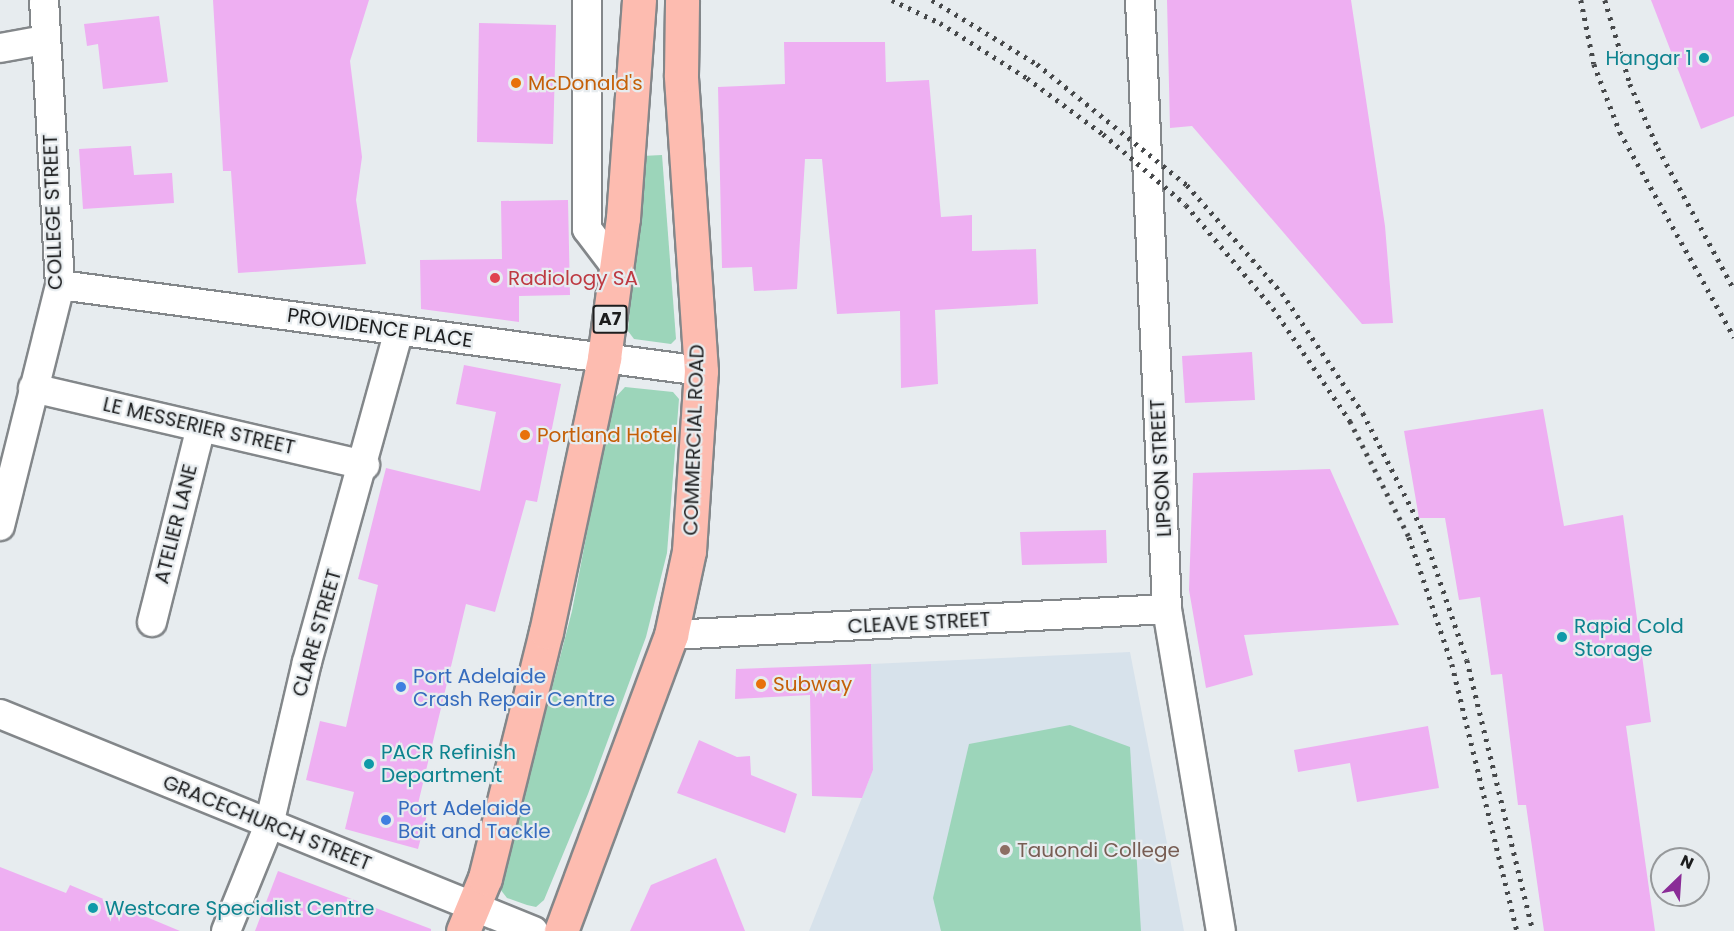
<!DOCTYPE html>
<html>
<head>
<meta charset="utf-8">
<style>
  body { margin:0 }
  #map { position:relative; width:1734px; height:931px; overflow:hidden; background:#e7ecef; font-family:Poppins,sans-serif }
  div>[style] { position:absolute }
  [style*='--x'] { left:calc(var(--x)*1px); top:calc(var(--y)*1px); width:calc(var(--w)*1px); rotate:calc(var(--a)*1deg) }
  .built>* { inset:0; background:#d7e2eb }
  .green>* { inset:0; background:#9cd5ba }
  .building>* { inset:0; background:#eeaff2 }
  .roads { filter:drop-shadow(2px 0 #83878a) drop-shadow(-2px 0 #83878a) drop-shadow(0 2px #83878a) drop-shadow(0 -2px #83878a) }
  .minor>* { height:28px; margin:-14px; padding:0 14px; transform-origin:14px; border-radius:14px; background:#fff }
  .major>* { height:33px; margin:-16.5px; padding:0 16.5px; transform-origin:16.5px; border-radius:16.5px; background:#fdbcb0 }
  .rail>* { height:4.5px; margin-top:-2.25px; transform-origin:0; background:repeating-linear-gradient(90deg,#46484a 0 3px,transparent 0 9px) }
  .dots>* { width:16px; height:16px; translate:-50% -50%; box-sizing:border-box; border:3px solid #e7ecef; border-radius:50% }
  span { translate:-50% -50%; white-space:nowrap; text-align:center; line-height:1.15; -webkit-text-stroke:4.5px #e7ecef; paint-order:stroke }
  .shield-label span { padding:2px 4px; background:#e7ecef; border:2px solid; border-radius:4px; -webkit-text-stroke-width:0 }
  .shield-label { font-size:18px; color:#1c1d1e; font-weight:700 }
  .culture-label { font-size:20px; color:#0d838f }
  .right { translate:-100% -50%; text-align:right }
  .left { translate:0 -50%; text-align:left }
  .food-label { font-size:20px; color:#c56008 }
  .street-label { font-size:20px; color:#1c1d1e }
  .health-label { font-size:20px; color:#be3a42 }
  .shop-label { font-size:20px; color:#366cbe }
  .education-label { font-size:20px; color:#785e54 }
  .north { position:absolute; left:1650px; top:847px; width:60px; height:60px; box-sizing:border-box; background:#e7ecef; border:2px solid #96999b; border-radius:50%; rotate:25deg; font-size:16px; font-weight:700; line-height:24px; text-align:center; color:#1c1d1e }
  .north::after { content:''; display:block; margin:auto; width:21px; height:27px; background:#8a2c97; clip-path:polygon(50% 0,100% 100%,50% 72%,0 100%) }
</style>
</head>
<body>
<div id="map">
  <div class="built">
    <i style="clip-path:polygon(1130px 652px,1184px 931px,809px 931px,873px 770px,871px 664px)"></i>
  </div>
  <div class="green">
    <i style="clip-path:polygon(662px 155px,676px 339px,671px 344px,634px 339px,628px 331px,642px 156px)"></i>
    <i style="clip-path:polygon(625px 387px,673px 392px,679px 399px,667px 553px,646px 637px,588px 794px,544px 900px,536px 907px,527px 905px,507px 898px,500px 889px,572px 611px,612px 401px)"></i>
    <i style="clip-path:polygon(1070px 725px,1130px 747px,1141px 931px,941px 931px,933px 898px,969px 744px)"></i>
  </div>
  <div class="building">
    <i style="clip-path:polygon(213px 0,369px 0,350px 61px,362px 157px,356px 200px,366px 264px,238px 273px,231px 171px,223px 171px)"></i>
    <i style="clip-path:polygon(1167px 0,1351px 0,1385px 226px,1393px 323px,1362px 324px,1192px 126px,1170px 128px)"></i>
    <i style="clip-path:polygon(1651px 0,1734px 0,1734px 116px,1701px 129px)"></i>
    <i style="clip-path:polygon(159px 16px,168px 82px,103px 89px,98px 44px,87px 46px,84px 24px)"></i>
    <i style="clip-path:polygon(479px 23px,556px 25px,553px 144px,477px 142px)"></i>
    <i style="clip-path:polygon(784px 42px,885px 42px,886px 82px,929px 80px,941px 217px,972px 215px,972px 251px,1036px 249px,1038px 304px,935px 310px,938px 384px,901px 388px,900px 311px,837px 314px,822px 159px,805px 159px,797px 289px,754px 291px,752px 267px,722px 268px,718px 87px,785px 84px)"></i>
    <i style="clip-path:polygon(131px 146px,134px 175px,172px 173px,174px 203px,83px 209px,79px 149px)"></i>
    <i style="clip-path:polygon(568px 200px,570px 295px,519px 296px,519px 322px,421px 309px,420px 260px,502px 259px,501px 201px)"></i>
    <i style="clip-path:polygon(1252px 352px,1255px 400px,1185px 403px,1182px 356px)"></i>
    <i style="clip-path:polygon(464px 365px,561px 384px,537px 502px,526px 500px,495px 612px,466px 604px,417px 808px,428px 811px,418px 849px,345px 829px,354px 792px,306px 780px,320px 721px,346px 727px,378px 585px,358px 579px,386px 468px,480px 491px,496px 412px,456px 404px)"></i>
    <i style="clip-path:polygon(1543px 409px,1564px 526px,1623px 515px,1651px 722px,1626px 726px,1655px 931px,1544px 931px,1526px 805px,1518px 805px,1502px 674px,1491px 675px,1480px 597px,1459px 600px,1445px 518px,1419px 518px,1404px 431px)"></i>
    <i style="clip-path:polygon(1330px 469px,1399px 625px,1244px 635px,1253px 675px,1206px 688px,1189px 590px,1193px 473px)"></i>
    <i style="clip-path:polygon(1106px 530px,1107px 563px,1022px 565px,1020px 532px)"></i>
    <i style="clip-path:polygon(871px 664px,873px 770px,862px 798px,812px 796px,810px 695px,735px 699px,736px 669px)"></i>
    <i style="clip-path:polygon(1428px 726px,1439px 788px,1357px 802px,1350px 763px,1298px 772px,1294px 750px)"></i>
    <i style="clip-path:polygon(699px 740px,737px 757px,750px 756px,751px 775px,797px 794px,785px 833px,677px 793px)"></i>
    <i style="clip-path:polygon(716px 858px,745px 931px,630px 931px,651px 885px)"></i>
    <i style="clip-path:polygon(0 867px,66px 893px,70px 885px,180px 931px,0 931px)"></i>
    <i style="clip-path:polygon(278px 871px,431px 929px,431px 931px,255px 931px)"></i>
  </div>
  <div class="roads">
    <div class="minor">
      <i style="--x:587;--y:0;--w:229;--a:90"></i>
      <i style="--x:587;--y:229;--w:51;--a:52.9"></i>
      <i style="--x:1140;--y:0;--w:610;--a:87.46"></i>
      <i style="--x:1167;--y:609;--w:326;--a:80.5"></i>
      <i style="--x:0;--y:48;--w:45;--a:-10.3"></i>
      <i style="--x:60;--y:285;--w:647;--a:7.64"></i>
      <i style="--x:33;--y:388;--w:341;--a:13.1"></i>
      <i style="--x:0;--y:526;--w:248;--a:-76"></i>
      <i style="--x:60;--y:285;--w:285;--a:-93.2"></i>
      <i style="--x:152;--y:622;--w:201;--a:-75.9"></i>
      <i style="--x:671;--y:635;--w:497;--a:-3"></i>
      <i style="--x:0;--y:714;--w:576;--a:22.12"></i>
      <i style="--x:226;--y:931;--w:114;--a:-67.9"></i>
      <i style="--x:269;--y:825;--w:167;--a:-76.9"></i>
      <i style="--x:307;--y:662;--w:344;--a:-74.5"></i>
    </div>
    <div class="major">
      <i style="--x:463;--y:931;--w:57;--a:-67.5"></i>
      <i style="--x:485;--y:878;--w:253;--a:-76.1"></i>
      <i style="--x:546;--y:632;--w:280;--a:-78"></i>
      <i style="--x:604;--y:358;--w:141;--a:-82.3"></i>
      <i style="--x:623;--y:218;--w:219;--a:-85.8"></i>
      <i style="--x:561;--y:931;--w:316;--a:-69.6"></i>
      <i style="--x:671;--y:635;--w:86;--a:-77.9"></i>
      <i style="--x:689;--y:551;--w:180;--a:-86.2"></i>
      <i style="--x:701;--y:371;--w:297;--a:-93.9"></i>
      <i style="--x:681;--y:75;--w:75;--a:-89.2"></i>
    </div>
  </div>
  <div class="rail">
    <i style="--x:892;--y:0;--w:53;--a:25.6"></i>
    <i style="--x:940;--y:23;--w:103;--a:32.3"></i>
    <i style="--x:1027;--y:78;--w:94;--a:36.4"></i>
    <i style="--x:1103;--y:134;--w:109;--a:40.5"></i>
    <i style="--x:1186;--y:205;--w:135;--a:49.8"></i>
    <i style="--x:1273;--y:308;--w:137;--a:55.7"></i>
    <i style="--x:1350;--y:421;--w:130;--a:63"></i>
    <i style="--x:1409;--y:537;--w:134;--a:71.3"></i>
    <i style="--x:1452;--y:664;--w:275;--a:76.3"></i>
    <i style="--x:932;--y:0;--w:123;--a:31.4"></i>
    <i style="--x:1037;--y:64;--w:193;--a:38.9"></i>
    <i style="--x:1187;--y:185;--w:144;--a:48.7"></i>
    <i style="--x:1282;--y:293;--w:145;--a:56"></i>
    <i style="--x:1363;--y:413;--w:132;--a:63"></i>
    <i style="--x:1423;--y:531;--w:136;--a:71.2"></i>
    <i style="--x:1467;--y:660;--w:279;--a:76.3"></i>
    <i style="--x:1581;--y:0;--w:65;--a:78.5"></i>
    <i style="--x:1594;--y:64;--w:73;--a:69.1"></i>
    <i style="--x:1620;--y:132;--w:235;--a:60.9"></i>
    <i style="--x:1605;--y:0;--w:88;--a:73.4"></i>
    <i style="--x:1630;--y:84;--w:70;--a:66.4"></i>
    <i style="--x:1658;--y:148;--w:160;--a:61.7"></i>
  </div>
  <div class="dots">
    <i style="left:1704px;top:58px;background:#0f9aa8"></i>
    <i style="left:516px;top:83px;background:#e8710a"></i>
    <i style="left:495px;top:278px;background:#e0444e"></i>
    <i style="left:525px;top:435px;background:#e8710a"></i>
    <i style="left:1562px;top:637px;background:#0f9aa8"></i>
    <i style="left:761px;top:684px;background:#e8710a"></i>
    <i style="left:401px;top:687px;background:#3f7fe0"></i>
    <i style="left:369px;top:764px;background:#0f9aa8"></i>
    <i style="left:386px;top:820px;background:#3f7fe0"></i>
    <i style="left:1005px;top:850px;background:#8d6e63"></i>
    <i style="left:93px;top:908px;background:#0f9aa8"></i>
  </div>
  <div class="shield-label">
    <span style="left:610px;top:319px">A7</span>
  </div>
  <div class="culture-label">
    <span class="right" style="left:1692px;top:58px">Hangar 1</span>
    <span class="left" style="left:1574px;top:638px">Rapid Cold<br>Storage</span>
    <span class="left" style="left:381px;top:764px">PACR Refinish<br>Department</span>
    <span class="left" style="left:105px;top:908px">Westcare Specialist Centre</span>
  </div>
  <div class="food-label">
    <span class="left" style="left:528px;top:83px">McDonald's</span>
    <span class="left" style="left:537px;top:435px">Portland Hotel</span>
    <span class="left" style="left:773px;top:684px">Subway</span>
  </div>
  <div class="street-label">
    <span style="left:53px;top:212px;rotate:-92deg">COLLEGE STREET</span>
    <span style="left:380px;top:328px;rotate:8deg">PROVIDENCE PLACE</span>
    <span style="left:199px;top:426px;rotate:13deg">LE MESSERIER STREET</span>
    <span style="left:694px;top:440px;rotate:-88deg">COMMERCIAL ROAD</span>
    <span style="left:1161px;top:468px;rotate:-93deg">LIPSON STREET</span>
    <span style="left:176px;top:524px;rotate:-76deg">ATELIER LANE</span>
    <span style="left:919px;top:623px;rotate:-3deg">CLEAVE STREET</span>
    <span style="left:317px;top:633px;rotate:-74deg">CLARE STREET</span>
    <span style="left:267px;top:823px;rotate:22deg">GRACECHURCH STREET</span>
  </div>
  <div class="health-label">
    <span class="left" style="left:508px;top:278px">Radiology SA</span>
  </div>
  <div class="shop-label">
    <span class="left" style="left:413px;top:688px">Port Adelaide<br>Crash Repair Centre</span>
    <span class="left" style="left:398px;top:820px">Port Adelaide<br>Bait and Tackle</span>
  </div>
  <div class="education-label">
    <span class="left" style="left:1017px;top:850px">Tauondi College</span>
  </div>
  <div class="north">N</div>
</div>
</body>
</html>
